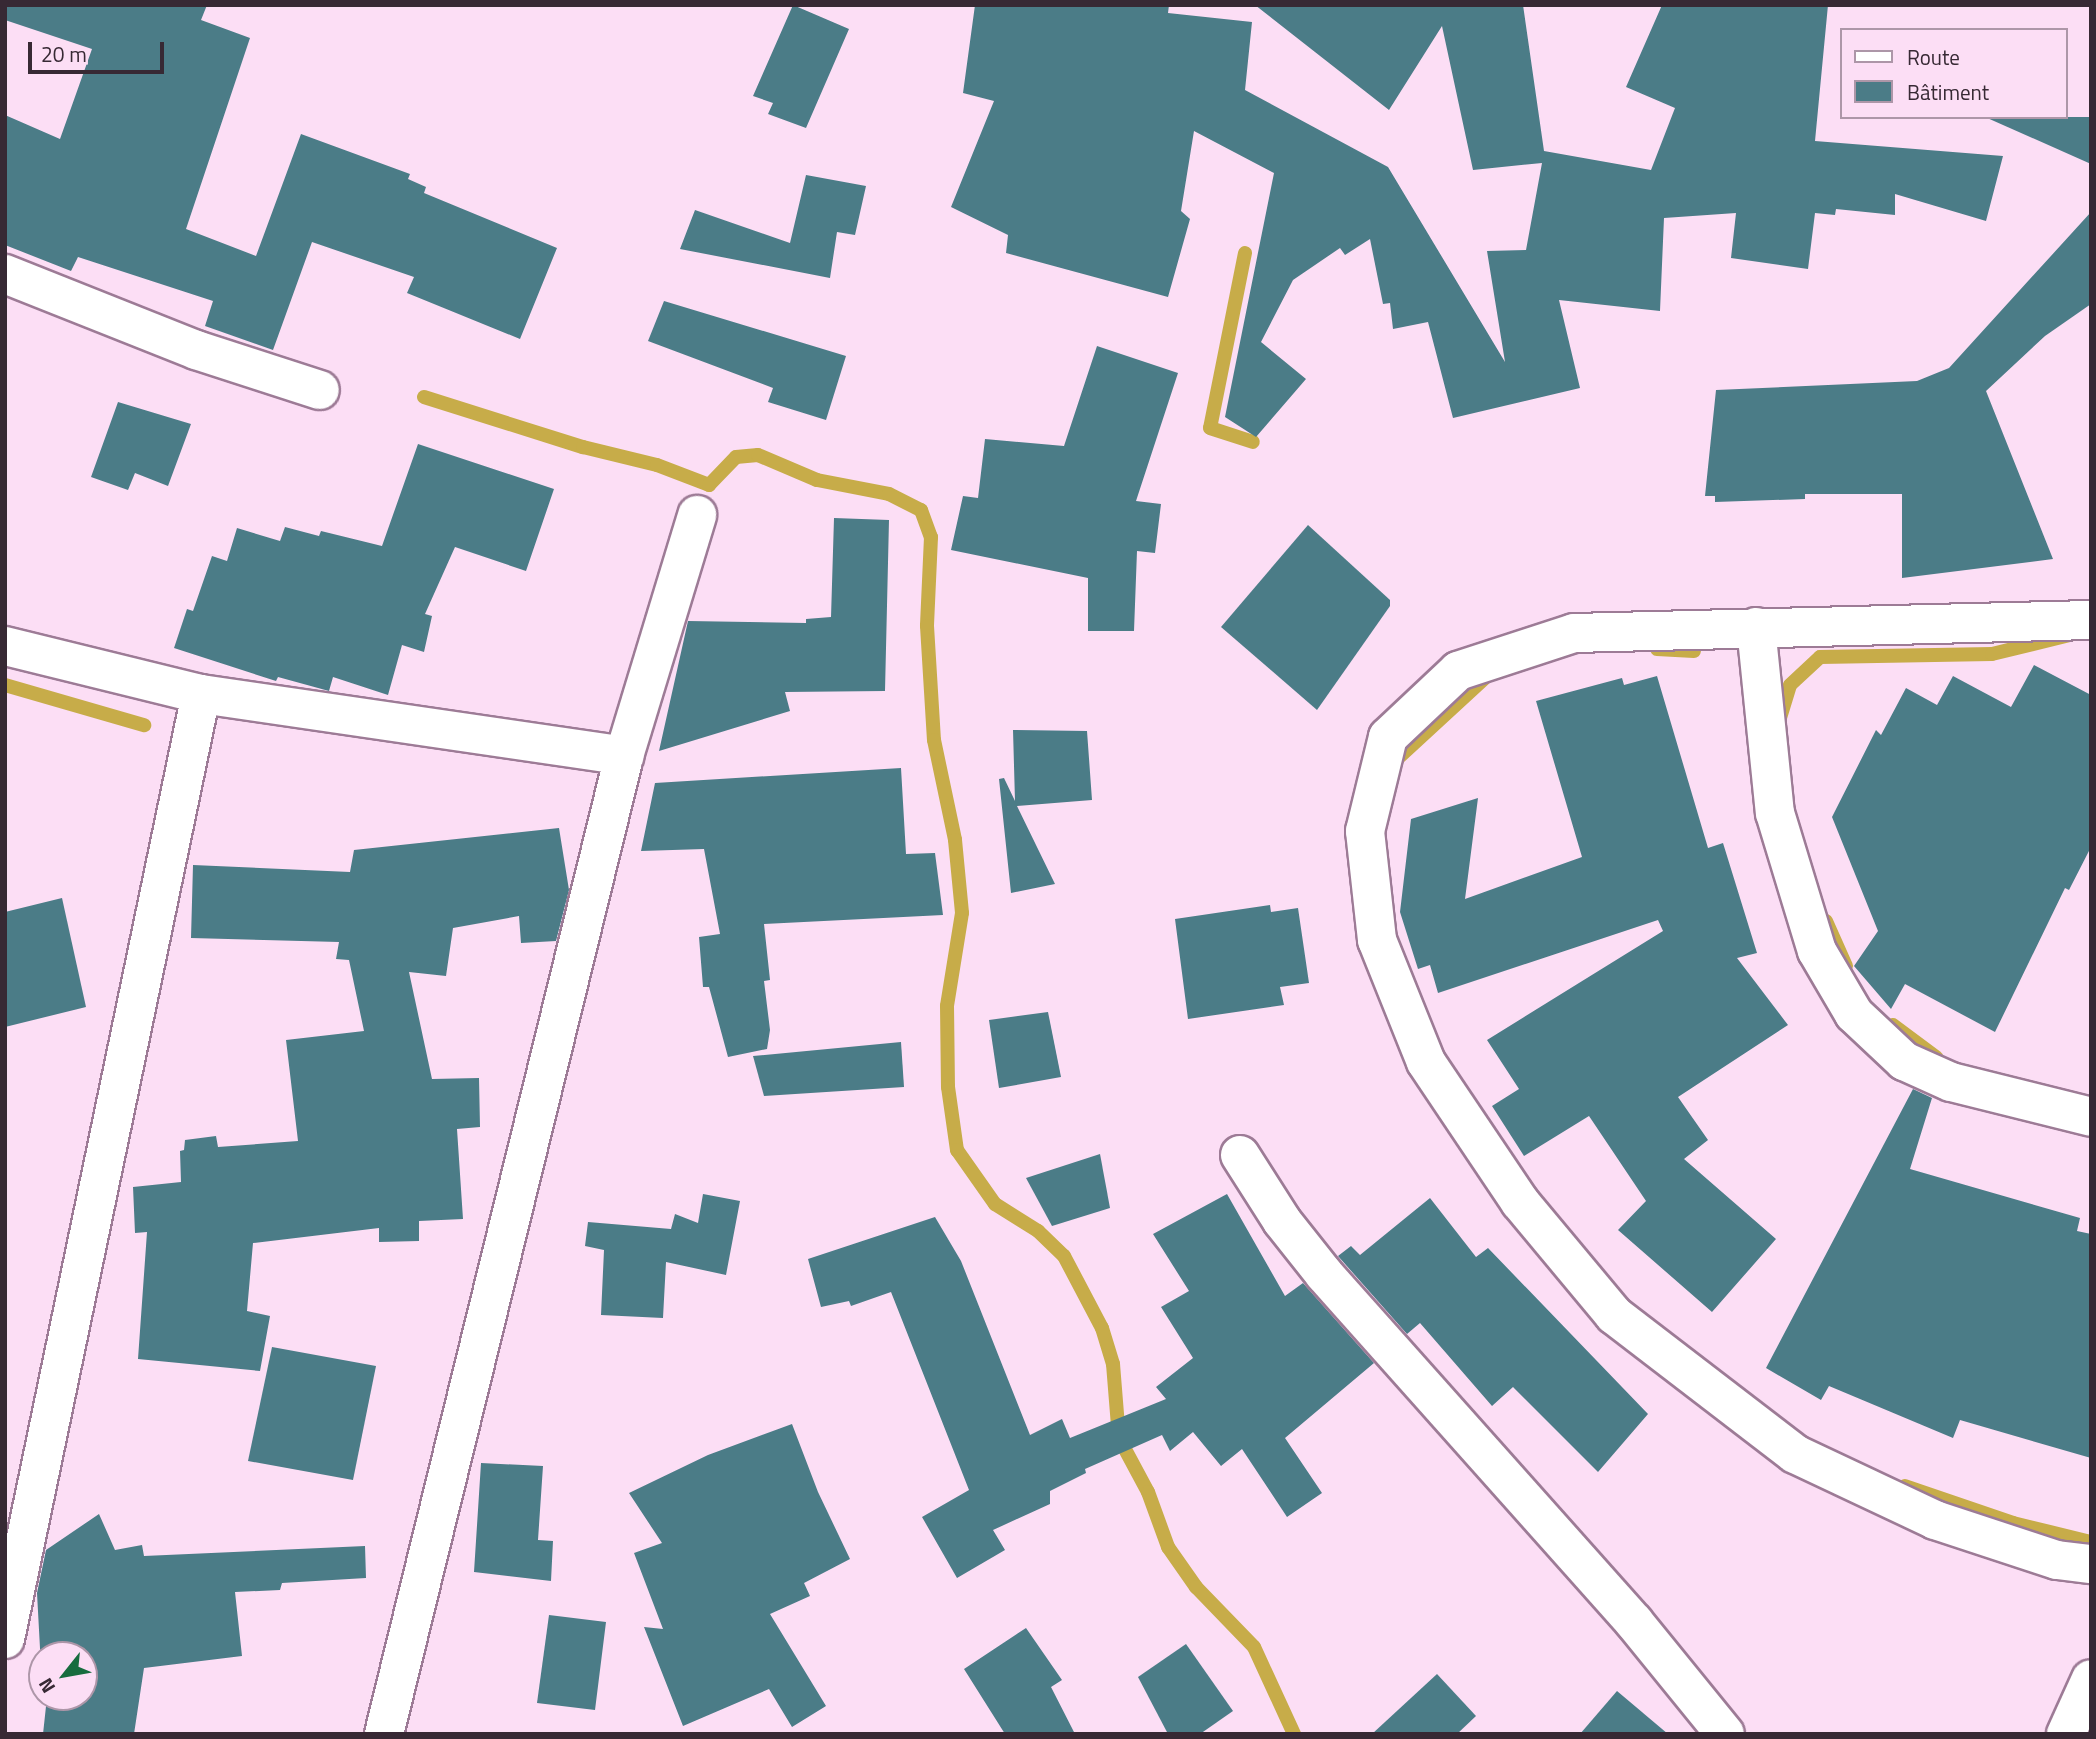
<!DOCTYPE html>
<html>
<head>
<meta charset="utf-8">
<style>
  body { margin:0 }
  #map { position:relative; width:2096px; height:1739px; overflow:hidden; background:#fcdef5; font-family:"Titillium Web",sans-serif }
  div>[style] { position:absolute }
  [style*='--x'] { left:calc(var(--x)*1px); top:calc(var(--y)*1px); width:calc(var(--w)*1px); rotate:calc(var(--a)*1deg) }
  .stream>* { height:14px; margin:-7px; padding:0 7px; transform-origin:7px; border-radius:7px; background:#c7ac49 }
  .building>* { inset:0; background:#4b7c87 }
  .roads { filter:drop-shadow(2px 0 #9d7b96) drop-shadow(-2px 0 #9d7b96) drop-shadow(0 2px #9d7b96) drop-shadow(0 -2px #9d7b96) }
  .minor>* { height:38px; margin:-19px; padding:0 19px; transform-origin:19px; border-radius:19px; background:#fff }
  span { translate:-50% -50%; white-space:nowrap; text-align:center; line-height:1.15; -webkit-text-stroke:7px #fcdef5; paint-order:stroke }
  .frame { position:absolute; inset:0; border:7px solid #372934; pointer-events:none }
  .legend { position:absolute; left:1840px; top:28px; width:228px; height:91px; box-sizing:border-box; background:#fcdef5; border:2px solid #ad96a8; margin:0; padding:9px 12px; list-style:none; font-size:21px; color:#372934 }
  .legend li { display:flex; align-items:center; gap:14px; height:35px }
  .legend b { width:35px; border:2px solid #ad96a8 }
  .north { position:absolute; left:28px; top:1641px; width:70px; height:70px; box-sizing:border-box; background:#fcdef5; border:2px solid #ad96a8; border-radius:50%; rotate:239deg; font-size:19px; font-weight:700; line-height:28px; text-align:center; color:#372934 }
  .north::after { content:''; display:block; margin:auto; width:24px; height:32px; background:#176c3e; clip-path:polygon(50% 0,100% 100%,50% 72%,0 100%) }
  .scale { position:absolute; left:28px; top:42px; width:136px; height:32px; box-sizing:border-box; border:4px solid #372934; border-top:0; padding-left:9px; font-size:21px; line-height:24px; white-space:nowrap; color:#372934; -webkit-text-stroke:5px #fcdef5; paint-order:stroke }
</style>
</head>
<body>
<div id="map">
  <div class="stream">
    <i style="--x:1245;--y:253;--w:178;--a:101.3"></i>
    <i style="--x:1210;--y:428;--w:45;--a:18"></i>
    <i style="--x:424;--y:397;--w:167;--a:17.5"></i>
    <i style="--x:583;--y:447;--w:76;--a:13.7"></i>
    <i style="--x:657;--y:465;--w:56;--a:21"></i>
    <i style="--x:709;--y:485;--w:39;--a:-46"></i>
    <i style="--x:736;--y:457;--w:22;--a:-5"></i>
    <i style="--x:758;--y:455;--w:64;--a:23"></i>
    <i style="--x:817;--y:480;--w:73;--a:11"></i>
    <i style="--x:889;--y:494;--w:36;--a:27"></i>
    <i style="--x:921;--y:510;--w:29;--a:70"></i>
    <i style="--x:931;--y:537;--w:89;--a:92.6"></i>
    <i style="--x:927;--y:626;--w:114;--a:86.5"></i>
    <i style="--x:934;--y:740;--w:102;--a:78.1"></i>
    <i style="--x:955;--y:840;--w:73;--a:84.5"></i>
    <i style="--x:962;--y:913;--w:94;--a:99.2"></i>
    <i style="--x:947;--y:1006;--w:81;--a:89.3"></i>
    <i style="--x:948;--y:1087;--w:64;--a:81.9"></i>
    <i style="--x:957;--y:1150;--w:66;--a:54.9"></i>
    <i style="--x:995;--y:1204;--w:51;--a:32.1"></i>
    <i style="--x:1038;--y:1231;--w:36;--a:44"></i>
    <i style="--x:1064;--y:1256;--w:81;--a:62.2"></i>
    <i style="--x:1102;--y:1328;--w:38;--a:73"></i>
    <i style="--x:1113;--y:1364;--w:74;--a:85.4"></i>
    <i style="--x:1119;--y:1438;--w:61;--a:61.8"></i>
    <i style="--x:1148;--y:1492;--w:59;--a:70"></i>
    <i style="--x:1168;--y:1547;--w:49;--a:55"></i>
    <i style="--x:1196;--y:1587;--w:83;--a:46"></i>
    <i style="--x:1254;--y:1647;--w:96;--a:65.3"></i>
    <i style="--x:1657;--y:649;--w:37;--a:3"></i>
    <i style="--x:5;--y:685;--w:145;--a:16.1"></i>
    <i style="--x:1780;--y:718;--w:34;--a:-73"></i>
    <i style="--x:1790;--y:685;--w:41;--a:-43"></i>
    <i style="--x:1820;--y:657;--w:172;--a:-1"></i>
    <i style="--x:1992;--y:654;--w:80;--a:-13.7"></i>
    <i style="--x:1399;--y:757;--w:118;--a:-42.6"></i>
    <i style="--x:1826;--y:921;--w:49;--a:66"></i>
    <i style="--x:1893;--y:1025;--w:54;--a:36.7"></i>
    <i style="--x:1905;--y:1486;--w:114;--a:18.9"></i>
    <i style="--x:2013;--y:1523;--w:80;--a:13.7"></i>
  </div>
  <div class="building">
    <i style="clip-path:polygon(5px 5px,207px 5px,201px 20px,250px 38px,186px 229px,256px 256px,301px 134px,410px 174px,408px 179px,426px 187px,424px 193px,557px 248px,520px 339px,407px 293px,414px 277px,312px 242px,273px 350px,205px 326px,213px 301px,78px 257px,71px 271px,5px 245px,5px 115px,60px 139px,92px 49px,5px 20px)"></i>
    <i style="clip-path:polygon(793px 5px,849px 29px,806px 128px,768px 114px,773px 103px,753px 96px)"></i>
    <i style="clip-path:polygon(975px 5px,1169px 5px,1168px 13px,1252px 22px,1245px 90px,1388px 167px,1505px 362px,1487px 251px,1526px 250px,1542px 163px,1473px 170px,1442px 26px,1389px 110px,1255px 5px,1523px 5px,1544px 151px,1651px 170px,1675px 108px,1626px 87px,1662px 5px,1828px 5px,1815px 141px,2003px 156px,1986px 221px,1895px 194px,1895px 215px,1836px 209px,1835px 215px,1815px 213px,1808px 269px,1731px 258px,1736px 213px,1664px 218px,1660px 311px,1559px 300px,1580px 388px,1453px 418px,1428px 322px,1393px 329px,1390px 303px,1383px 304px,1370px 239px,1345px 255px,1340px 248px,1293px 280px,1261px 342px,1306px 379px,1256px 437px,1225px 417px,1274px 173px,1194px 131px,1181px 211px,1190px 219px,1168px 297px,1006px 253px,1008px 235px,951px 207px,994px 101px,963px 93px)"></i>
    <i style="clip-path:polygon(1985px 117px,2091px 117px,2091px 164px)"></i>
    <i style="clip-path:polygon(806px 175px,866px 186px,855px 235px,837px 232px,830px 278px,680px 249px,695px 210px,790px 243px)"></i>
    <i style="clip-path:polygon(2091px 212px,2091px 304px,2045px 336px,1986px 391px,2053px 559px,1902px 578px,1902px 494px,1805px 494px,1805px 499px,1715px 502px,1715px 496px,1705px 496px,1716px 390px,1917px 381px,1949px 368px)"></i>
    <i style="clip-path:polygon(664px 301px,846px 356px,826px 420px,768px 402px,773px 388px,648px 341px)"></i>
    <i style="clip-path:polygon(1097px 346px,1178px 373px,1136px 501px,1161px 504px,1155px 553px,1137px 551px,1134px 631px,1088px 631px,1088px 578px,951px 550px,963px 496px,978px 498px,985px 439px,1064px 446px)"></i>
    <i style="clip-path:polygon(118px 402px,191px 424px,168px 486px,135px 473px,128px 490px,91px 477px)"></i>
    <i style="clip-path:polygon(418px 444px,554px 489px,526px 571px,455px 547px,425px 614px,432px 616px,424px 652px,402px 645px,388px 695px,333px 677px,329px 691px,278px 677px,276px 681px,174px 648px,187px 609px,193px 611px,212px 556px,227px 561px,237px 528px,280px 541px,285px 527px,319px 536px,321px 531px,382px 546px)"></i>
    <i style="clip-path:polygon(834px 518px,889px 520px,885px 691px,785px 692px,790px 711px,659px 751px,688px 621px,806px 623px,806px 619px,831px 617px)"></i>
    <i style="clip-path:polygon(1308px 525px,1390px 600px,1390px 606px,1317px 710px,1221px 627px)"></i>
    <i style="clip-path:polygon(2034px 665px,2091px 695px,2091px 847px,2069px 890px,2065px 888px,1995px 1032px,1905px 984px,1891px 1009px,1854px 966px,1878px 931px,1832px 817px,1876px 730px,1881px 735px,1906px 688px,1937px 705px,1953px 676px,2011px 707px)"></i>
    <i style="clip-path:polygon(1657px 676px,1708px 848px,1723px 843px,1757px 953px,1737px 958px,1788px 1025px,1678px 1097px,1708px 1140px,1684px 1159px,1776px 1239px,1712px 1312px,1618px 1230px,1646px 1201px,1589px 1116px,1524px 1156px,1492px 1106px,1519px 1089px,1487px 1040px,1663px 931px,1658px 920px,1438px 993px,1430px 965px,1418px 969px,1400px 912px,1411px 819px,1478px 798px,1465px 899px,1582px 857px,1536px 701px,1622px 678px,1624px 685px)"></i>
    <i style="clip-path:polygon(1013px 730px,1087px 731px,1092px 800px,1017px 806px,1055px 884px,1011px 893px,999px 779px,1004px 778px,1015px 801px)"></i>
    <i style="clip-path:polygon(901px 768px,906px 854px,935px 853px,943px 915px,764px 924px,770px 980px,764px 981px,770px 1030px,767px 1049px,728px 1057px,709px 987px,703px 987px,699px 937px,720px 934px,704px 849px,641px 851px,655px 783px)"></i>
    <i style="clip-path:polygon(559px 828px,569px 890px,556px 941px,521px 943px,519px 916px,453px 928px,446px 976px,409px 972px,432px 1079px,479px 1078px,480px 1127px,457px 1129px,463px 1219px,419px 1221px,419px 1241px,379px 1242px,379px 1228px,253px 1243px,247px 1311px,270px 1316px,260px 1371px,138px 1359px,147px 1232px,135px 1233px,133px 1187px,181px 1182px,180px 1151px,184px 1150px,185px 1140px,216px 1136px,218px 1147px,298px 1141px,286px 1040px,364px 1031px,349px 960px,336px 959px,339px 942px,191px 938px,193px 865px,350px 872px,354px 850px)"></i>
    <i style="clip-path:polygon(62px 898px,86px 1007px,5px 1027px,5px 912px)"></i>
    <i style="clip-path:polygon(1270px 905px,1271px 912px,1298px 908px,1309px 983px,1280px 987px,1284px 1005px,1188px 1019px,1175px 919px)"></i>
    <i style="clip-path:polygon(1048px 1012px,1061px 1077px,999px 1088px,989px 1020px)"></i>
    <i style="clip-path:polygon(901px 1042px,904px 1087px,764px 1096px,753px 1056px)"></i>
    <i style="clip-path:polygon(1913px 1089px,1932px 1098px,1910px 1169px,2080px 1218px,2077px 1231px,2091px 1234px,2091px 1458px,1960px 1420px,1953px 1438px,1829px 1386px,1821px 1400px,1766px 1368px)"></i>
    <i style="clip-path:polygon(1100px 1154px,1110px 1208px,1052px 1226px,1026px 1178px)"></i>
    <i style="clip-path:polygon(703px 1194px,740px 1201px,726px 1275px,666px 1262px,663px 1318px,601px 1315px,604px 1250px,585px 1246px,588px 1222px,671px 1229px,675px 1214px,698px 1223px)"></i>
    <i style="clip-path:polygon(1227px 1194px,1285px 1296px,1303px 1283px,1374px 1363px,1285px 1438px,1322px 1493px,1287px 1517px,1242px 1449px,1221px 1466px,1193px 1432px,1170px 1451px,1162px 1435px,1085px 1469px,1086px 1473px,1050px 1491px,1050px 1504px,993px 1530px,1005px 1550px,957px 1578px,922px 1517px,969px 1490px,891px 1292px,851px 1306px,849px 1301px,821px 1307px,808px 1259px,935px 1217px,961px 1261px,1030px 1435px,1062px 1419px,1070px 1438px,1166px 1399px,1156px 1387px,1193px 1358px,1161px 1307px,1189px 1291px,1153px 1234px)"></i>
    <i style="clip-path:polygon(1430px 1198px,1476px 1257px,1488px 1248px,1648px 1414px,1598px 1472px,1513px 1387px,1492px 1406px,1420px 1323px,1407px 1334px,1338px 1256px,1351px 1246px,1360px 1255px)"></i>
    <i style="clip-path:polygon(272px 1347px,376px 1366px,353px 1480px,248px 1461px)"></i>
    <i style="clip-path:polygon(792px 1424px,818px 1492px,850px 1559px,804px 1583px,810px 1596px,770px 1614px,826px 1706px,792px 1727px,769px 1689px,683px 1726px,644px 1627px,663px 1629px,634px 1553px,662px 1543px,629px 1493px,708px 1455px)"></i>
    <i style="clip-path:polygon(481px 1463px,543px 1466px,538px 1540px,553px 1541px,551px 1581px,474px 1572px)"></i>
    <i style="clip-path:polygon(99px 1514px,115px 1550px,142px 1545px,144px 1556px,365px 1546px,366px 1578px,282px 1583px,280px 1590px,235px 1592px,242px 1656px,144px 1668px,134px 1734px,43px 1734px,47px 1697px,84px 1697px,84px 1655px,42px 1655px,41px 1667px,37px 1593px,46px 1550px)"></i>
    <i style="clip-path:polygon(549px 1615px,606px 1622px,595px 1710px,537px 1703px)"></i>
    <i style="clip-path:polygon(1026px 1628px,1062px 1680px,1051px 1687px,1075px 1734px,1005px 1734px,964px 1669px)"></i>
    <i style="clip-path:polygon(1186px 1644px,1233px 1711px,1200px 1734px,1168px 1734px,1138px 1677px)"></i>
    <i style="clip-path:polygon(1437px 1674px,1476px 1716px,1457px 1734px,1372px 1734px)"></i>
    <i style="clip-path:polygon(1617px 1691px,1668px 1734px,1580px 1734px)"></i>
  </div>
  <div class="roads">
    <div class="minor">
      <i style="--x:5;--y:274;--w:206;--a:21.7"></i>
      <i style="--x:196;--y:350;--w:130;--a:17.9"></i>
      <i style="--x:2091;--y:620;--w:517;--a:178.56"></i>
      <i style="--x:1574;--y:633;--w:122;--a:161.9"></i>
      <i style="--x:1458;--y:671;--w:96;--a:136.7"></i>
      <i style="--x:1388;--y:737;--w:97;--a:103.7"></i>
      <i style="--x:1365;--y:831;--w:110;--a:83.7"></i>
      <i style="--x:1377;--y:940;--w:131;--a:68.1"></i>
      <i style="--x:1426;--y:1062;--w:169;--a:56.1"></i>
      <i style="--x:1520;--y:1202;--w:147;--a:50.2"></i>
      <i style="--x:1614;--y:1315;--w:228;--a:37.5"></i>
      <i style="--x:1795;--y:1454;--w:155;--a:25.2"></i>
      <i style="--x:1935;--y:1520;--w:128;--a:18.2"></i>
      <i style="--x:2057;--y:1560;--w:34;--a:7"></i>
      <i style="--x:1756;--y:627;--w:187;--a:84.2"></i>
      <i style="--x:1775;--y:813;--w:144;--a:73.1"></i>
      <i style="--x:1817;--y:951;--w:73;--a:59.6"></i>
      <i style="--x:1854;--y:1014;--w:69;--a:43.2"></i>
      <i style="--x:1904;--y:1061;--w:51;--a:24.1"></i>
      <i style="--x:1951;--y:1082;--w:144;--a:14"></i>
      <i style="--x:5;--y:646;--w:202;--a:13.8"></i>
      <i style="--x:201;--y:694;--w:428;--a:8.3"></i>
      <i style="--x:1240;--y:1155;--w:78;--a:57.5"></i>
      <i style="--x:1282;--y:1221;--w:68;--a:51.6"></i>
      <i style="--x:1324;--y:1274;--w:466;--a:48.3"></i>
      <i style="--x:1634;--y:1622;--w:144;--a:50.9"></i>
      <i style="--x:5;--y:1639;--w:965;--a:-78.28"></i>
      <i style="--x:384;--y:1734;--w:1007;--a:-76.21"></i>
      <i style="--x:624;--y:756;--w:252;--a:-73.1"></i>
      <i style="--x:2066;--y:1734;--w:60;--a:-65.6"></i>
    </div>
  </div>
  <div class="frame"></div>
  <ul class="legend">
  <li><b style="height:9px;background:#fff"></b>Route</li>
  <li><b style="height:19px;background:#4b7c87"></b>Bâtiment</li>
  </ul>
  <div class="north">N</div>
  <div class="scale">20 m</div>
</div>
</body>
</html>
